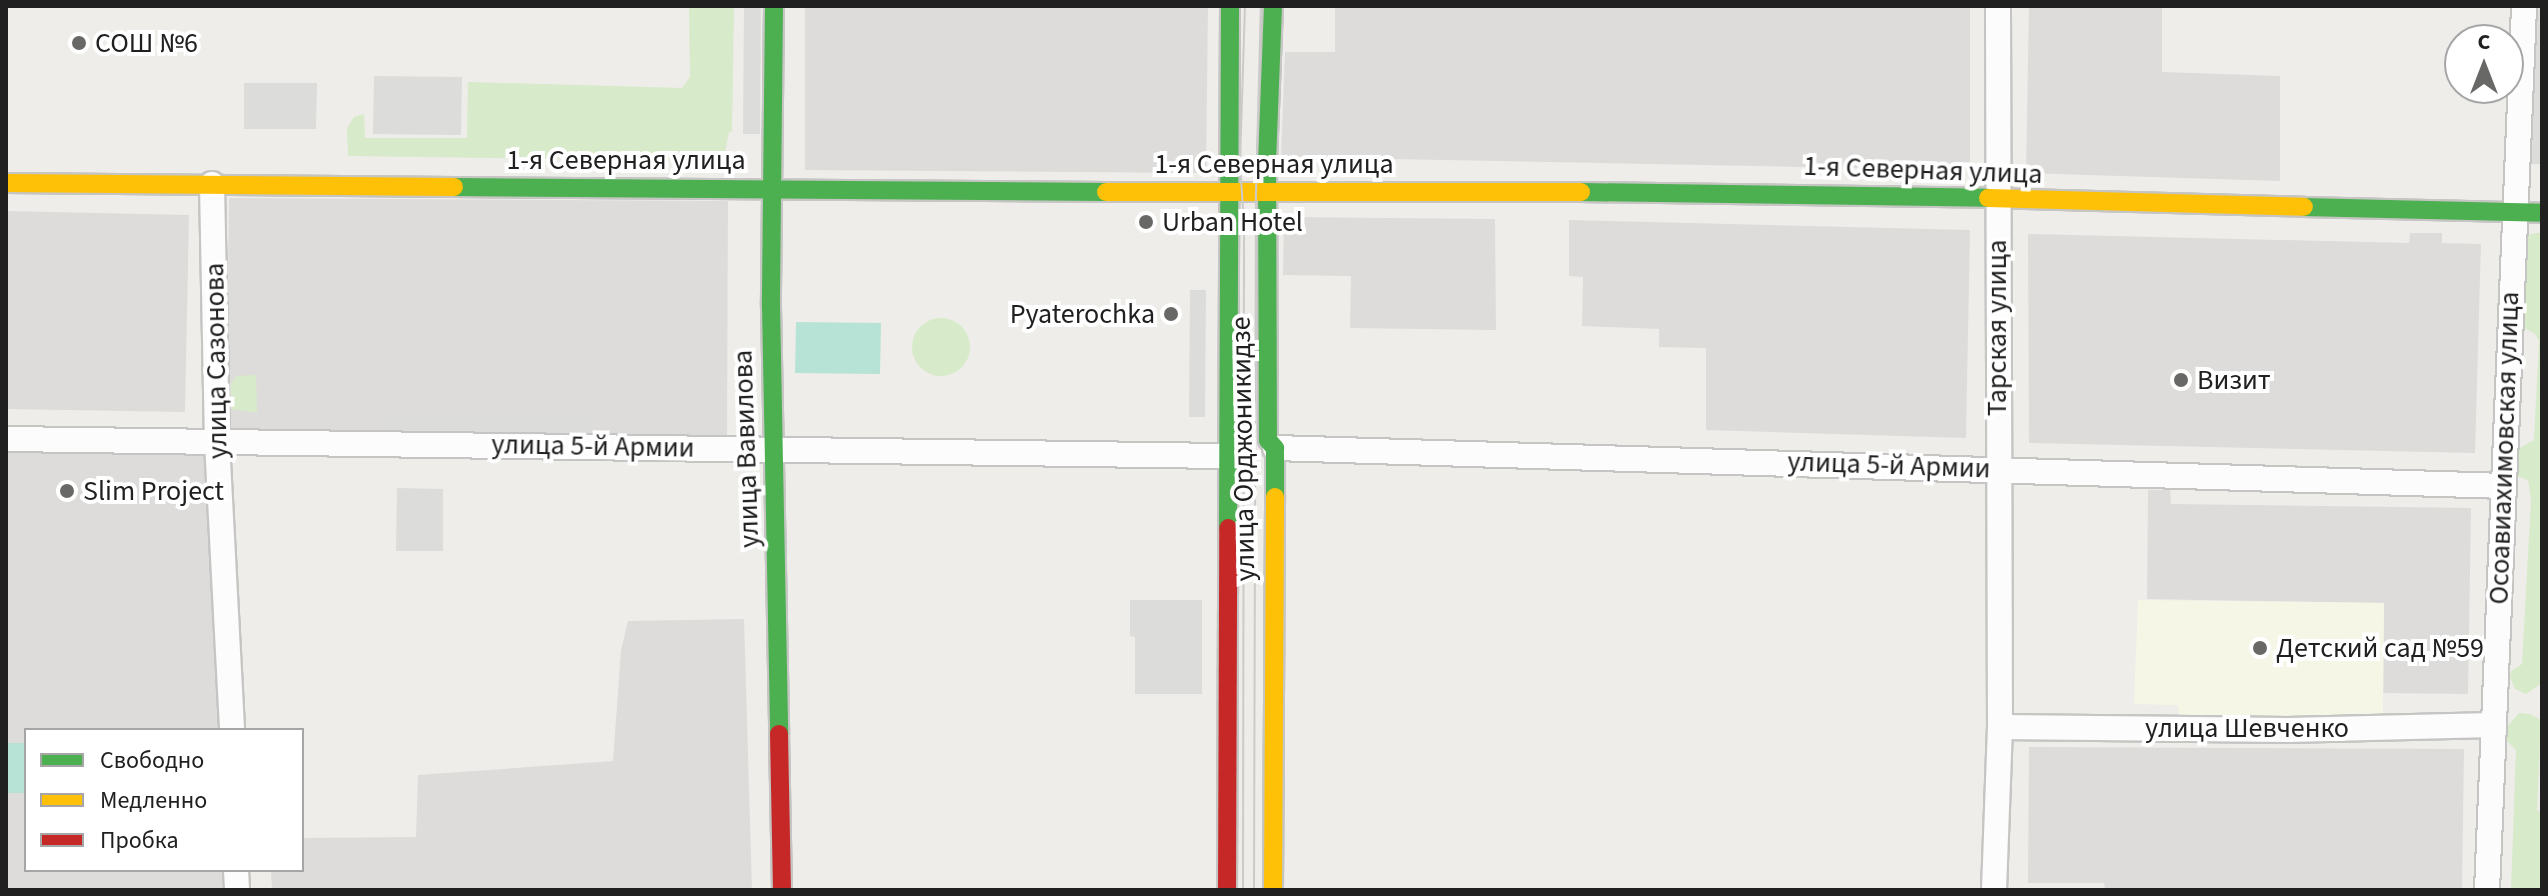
<!DOCTYPE html>
<html>
<head>
<meta charset="utf-8">
<style>
  body { margin:0 }
  #map { position:relative; width:2548px; height:896px; overflow:hidden; background:#eeede9; font-family:"Source Sans 3",sans-serif }
  div>[style] { position:absolute }
  [style*='--x'] { left:calc(var(--x)*1px); top:calc(var(--y)*1px); width:calc(var(--w)*1px); rotate:calc(var(--a)*1deg) }
  .residential>* { inset:0; background:#dddcda }
  .education>* { inset:0; background:#f5f6e5 }
  .religious>* { inset:0; background:#dcdcda }
  .grass>* { inset:0; background:#d7eac9 }
  .round { border-radius:50% }
  .pitch>* { inset:0; background:#b6e3d5 }
  .roads { filter:drop-shadow(2px 0 #c5c5c3) drop-shadow(-2px 0 #c5c5c3) drop-shadow(0 2px #c5c5c3) drop-shadow(0 -2px #c5c5c3) }
  .street>* { height:24px; margin:-12px; padding:0 12px; transform-origin:12px; border-radius:12px; background:#fcfcfc }
  .fast>* { height:18px; margin:-9px; padding:0 9px; transform-origin:9px; border-radius:9px; background:#4caf50 }
  .slow>* { height:18px; margin:-9px; padding:0 9px; transform-origin:9px; border-radius:9px; background:#ffc107 }
  .jam>* { height:18px; margin:-9px; padding:0 9px; transform-origin:9px; border-radius:9px; background:#c62828 }
  .tram>* { height:2px; margin:-1px; padding:0 1px; transform-origin:1px; border-radius:1px; background:#cbcbca }
  .dots>* { width:22px; height:22px; translate:-50% -50%; box-sizing:border-box; border:4px solid #fff; border-radius:50% }
  span { translate:-50% -50%; white-space:nowrap; text-align:center; line-height:1.15; -webkit-text-stroke:8px #fff; paint-order:stroke }
  .poi-label { font-size:28px; color:#202020 }
  .left { translate:0 -50%; text-align:left }
  .right { translate:-100% -50%; text-align:right }
  .street-label { font-size:28px; color:#202020 }
  .frame { position:absolute; inset:0; border:8px solid #202020; pointer-events:none }
  .legend { position:absolute; left:24px; top:728px; width:280px; height:144px; box-sizing:border-box; background:#fff; border:2px solid #a6a6a6; margin:0; padding:10px 14px; list-style:none; font-size:24px; color:#202020 }
  .legend li { display:flex; align-items:center; gap:16px; height:40px }
  .legend b { width:40px; border:2px solid #a6a6a6 }
  .north { position:absolute; left:2444px; top:24px; width:80px; height:80px; box-sizing:border-box; background:#fff; border:2px solid #a6a6a6; border-radius:50%; rotate:0deg; font-size:22px; font-weight:700; line-height:32px; text-align:center; color:#202020 }
  .north::after { content:''; display:block; margin:auto; width:28px; height:36px; background:#686866; clip-path:polygon(50% 0,100% 100%,50% 72%,0 100%) }
</style>
</head>
<body>
<div id="map">
  <div class="residential">
    <i style="clip-path:polygon(805px 6px,1208px 6px,1206px 173px,805px 170px)"></i>
    <i style="clip-path:polygon(1335px 6px,1970px 6px,1970px 170px,1281px 157px,1285px 52px,1335px 52px)"></i>
    <i style="clip-path:polygon(2029px 6px,2162px 6px,2162px 72px,2280px 76px,2280px 181px,2026px 173px)"></i>
    <i style="clip-path:polygon(229px 198px,728px 201px,727px 442px,226px 434px)"></i>
    <i style="clip-path:polygon(6px 211px,189px 215px,185px 412px,6px 409px)"></i>
    <i style="clip-path:polygon(1284px 217px,1495px 219px,1496px 330px,1350px 328px,1351px 276px,1283px 275px)"></i>
    <i style="clip-path:polygon(1569px 220px,1970px 230px,1966px 438px,1706px 430px,1706px 348px,1659px 347px,1659px 329px,1582px 326px,1583px 277px,1569px 276px)"></i>
    <i style="clip-path:polygon(2410px 233px,2442px 233px,2442px 243px,2481px 244px,2475px 453px,2029px 443px,2028px 234px,2409px 243px)"></i>
    <i style="clip-path:polygon(6px 451px,207px 453px,218px 730px,26px 730px,26px 870px,224px 870px,225px 890px,6px 890px)"></i>
    <i style="clip-path:polygon(2148px 490px,2170px 490px,2171px 504px,2471px 508px,2468px 694px,2383px 693px,2384px 603px,2147px 599px)"></i>
    <i style="clip-path:polygon(744px 619px,752px 890px,272px 890px,271px 870px,302px 870px,302px 838px,416px 837px,418px 775px,613px 761px,621px 650px,628px 621px)"></i>
    <i style="clip-path:polygon(2029px 747px,2464px 749px,2462px 890px,2105px 890px,2104px 883px,2028px 883px)"></i>
  </div>
  <div class="education">
    <i style="clip-path:polygon(2138px 600px,2384px 603px,2383px 719px,2179px 721px,2178px 705px,2134px 704px)"></i>
  </div>
  <div class="religious">
    <i style="clip-path:polygon(744px 6px,761px 6px,760px 134px,743px 134px)"></i>
    <i style="clip-path:polygon(2535px 6px,2542px 6px,2542px 164px,2531px 164px)"></i>
    <i style="clip-path:polygon(374px 76px,462px 77px,461px 135px,373px 134px)"></i>
    <i style="clip-path:polygon(244px 83px,317px 83px,316px 129px,244px 129px)"></i>
    <i style="clip-path:polygon(1190px 290px,1206px 290px,1205px 417px,1189px 417px)"></i>
    <i style="clip-path:polygon(387px 413px,594px 417px,595px 438px,386px 433px)"></i>
    <i style="clip-path:polygon(397px 488px,443px 489px,443px 551px,396px 551px)"></i>
    <i style="clip-path:polygon(1130px 600px,1202px 600px,1202px 694px,1135px 694px,1135px 637px,1130px 636px)"></i>
  </div>
  <div class="grass">
    <i style="clip-path:polygon(689px 6px,734px 6px,732px 132px,729px 132px,725px 153px,712px 161px,348px 156px,347px 128px,354px 117px,364px 114px,365px 138px,467px 138px,468px 82px,682px 88px,690px 77px)"></i>
    <i style="clip-path:polygon(2536px 233px,2542px 233px,2542px 683px,2526px 694px,2515px 689px,2510px 677px,2511px 671px,2522px 664px,2531px 500px,2528px 480px,2516px 476px,2514px 451px,2534px 440px,2539px 341px,2535px 334px,2516px 323px,2523px 247px,2526px 236px)"></i>
    <i class="round" style="left:912px;top:318px;width:58px;height:58px"></i>
    <i style="clip-path:polygon(256px 375px,257px 413px,231px 409px,231px 383px,237px 376px)"></i>
    <i style="clip-path:polygon(2519px 713px,2530px 714px,2541px 720px,2537px 811px,2542px 812px,2541px 890px,2511px 890px,2516px 750px,2507px 741px,2506px 728px)"></i>
  </div>
  <div class="pitch">
    <i style="clip-path:polygon(796px 322px,881px 323px,880px 374px,795px 373px)"></i>
    <i style="clip-path:polygon(6px 743px,26px 743px,26px 793px,6px 793px)"></i>
  </div>
  <div class="roads">
    <div class="street">
      <i style="--x:212;--y:184;--w:258;--a:88.9"></i>
      <i style="--x:217;--y:442;--w:288;--a:87"></i>
      <i style="--x:6;--y:439;--w:1222;--a:0.8"></i>
      <i style="--x:1275;--y:448;--w:1228;--a:1.77"></i>
      <i style="--x:2000;--y:727;--w:288;--a:0.6"></i>
      <i style="--x:2288;--y:730;--w:205;--a:-1.4"></i>
      <i style="--x:236;--y:870;--w:20;--a:87"></i>
      <i style="--x:1994;--y:890;--w:163;--a:-87.9"></i>
      <i style="--x:2000;--y:727;--w:721;--a:-90.16"></i>
      <i style="--x:2487;--y:890;--w:885;--a:-87.6"></i>
    </div>
    <div class="fast">
      <i style="--x:774;--y:6;--w:300;--a:90.6"></i>
      <i style="--x:771;--y:306;--w:428;--a:88.9"></i>
      <i style="--x:1273;--y:6;--w:158;--a:92.2"></i>
      <i style="--x:1267;--y:164;--w:276;--a:89.8"></i>
      <i style="--x:1268;--y:440;--w:11;--a:49"></i>
      <i style="--x:1275;--y:448;--w:49;--a:90"></i>
      <i style="--x:454;--y:187;--w:652;--a:0.44"></i>
      <i style="--x:1581;--y:192;--w:407;--a:0.8"></i>
      <i style="--x:2304;--y:207;--w:238;--a:1.4"></i>
      <i style="--x:1228;--y:528;--w:522;--a:-89.78"></i>
    </div>
    <div class="slow">
      <i style="--x:6;--y:183;--w:448;--a:0.5"></i>
      <i style="--x:1106;--y:192;--w:475;--a:0"></i>
      <i style="--x:1988;--y:198;--w:316;--a:1.6"></i>
      <i style="--x:1273;--y:890;--w:393;--a:-89.7"></i>
    </div>
    <div class="jam">
      <i style="--x:779;--y:734;--w:156;--a:88.9"></i>
      <i style="--x:1227;--y:890;--w:362;--a:-89.8"></i>
    </div>
  </div>
  <div class="tram">
    <i style="--x:1243;--y:890;--w:666;--a:-89.91"></i>
    <i style="--x:1244;--y:224;--w:60;--a:-93.8"></i>
    <i style="--x:1240;--y:164;--w:158;--a:-88.2"></i>
    <i style="--x:1254;--y:890;--w:698;--a:-89.84"></i>
    <i style="--x:1256;--y:192;--w:186;--a:-88.5"></i>
  </div>
  <div class="dots">
    <i style="left:79px;top:43px;background:#686866"></i>
    <i style="left:1146px;top:222px;background:#686866"></i>
    <i style="left:1171px;top:314px;background:#686866"></i>
    <i style="left:2181px;top:380px;background:#686866"></i>
    <i style="left:67px;top:491px;background:#686866"></i>
    <i style="left:2260px;top:648px;background:#686866"></i>
  </div>
  <div class="poi-label">
    <span class="left" style="left:95px;top:43px">СОШ №6</span>
    <span class="left" style="left:1162px;top:222px">Urban Hotel</span>
    <span class="right" style="left:1155px;top:314px">Pyaterochka</span>
    <span class="left" style="left:2197px;top:380px">Визит</span>
    <span class="left" style="left:83px;top:491px">Slim Project</span>
    <span class="left" style="left:2276px;top:648px">Детский сад №59</span>
  </div>
  <div class="street-label">
    <span style="left:626px;top:160px">1-я Северная улица</span>
    <span style="left:1274px;top:164px">1-я Северная улица</span>
    <span style="left:1923px;top:170px;rotate:2deg">1-я Северная улица</span>
    <span style="left:1997px;top:328px;rotate:-90deg">Тарская улица</span>
    <span style="left:216px;top:361px;rotate:-91deg">улица Сазонова</span>
    <span style="left:593px;top:446px;rotate:1deg">улица 5-й Армии</span>
    <span style="left:2504px;top:448px;rotate:-88deg">Осоавиахимовская улица</span>
    <span style="left:746px;top:449px;rotate:-92deg">улица Вавилова</span>
    <span style="left:1243px;top:449px;rotate:-91deg">улица Орджоникидзе</span>
    <span style="left:1889px;top:465px;rotate:2deg">улица 5-й Армии</span>
    <span style="left:2247px;top:728px">улица Шевченко</span>
  </div>
  <div class="frame"></div>
  <ul class="legend">
  <li><b style="height:10px;background:#4caf50"></b>Свободно</li>
  <li><b style="height:10px;background:#ffc107"></b>Медленно</li>
  <li><b style="height:10px;background:#c62828"></b>Пробка</li>
  </ul>
  <div class="north">С</div>
</div>
</body>
</html>
